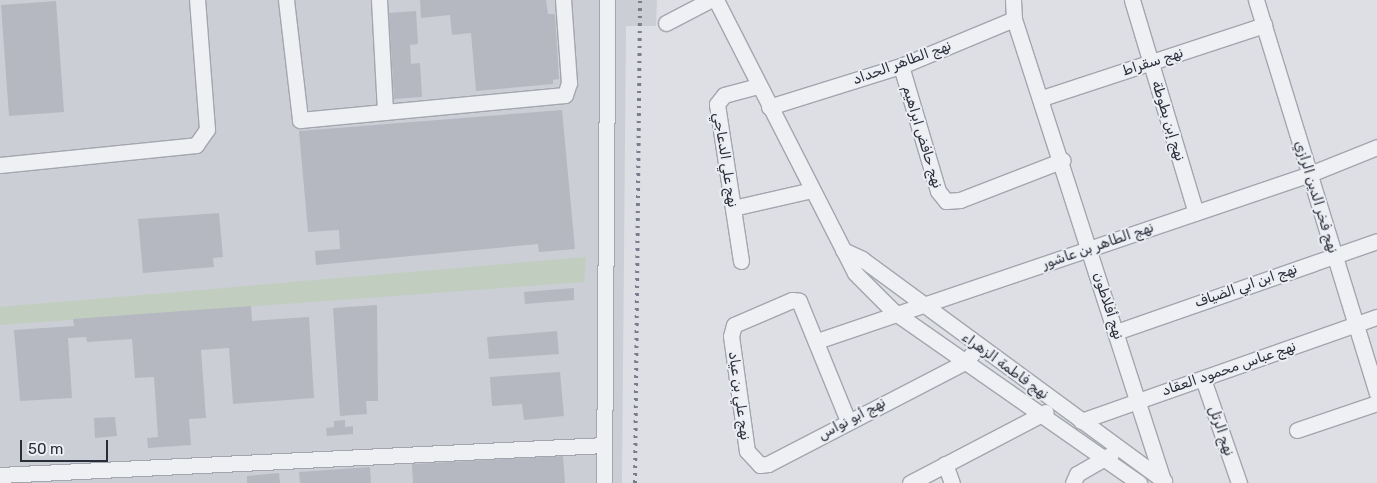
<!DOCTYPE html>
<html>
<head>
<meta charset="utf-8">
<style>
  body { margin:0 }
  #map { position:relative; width:1377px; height:483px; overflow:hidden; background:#dddfe5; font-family:Rubik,Cairo,sans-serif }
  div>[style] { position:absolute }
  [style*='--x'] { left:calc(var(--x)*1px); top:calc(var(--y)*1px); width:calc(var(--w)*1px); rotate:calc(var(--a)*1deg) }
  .built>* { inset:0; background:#cbced5 }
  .green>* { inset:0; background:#c1cebf }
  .building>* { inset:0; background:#b5b8c1 }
  .roads { filter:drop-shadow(1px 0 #a3a6ae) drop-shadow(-1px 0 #a3a6ae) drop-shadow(0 1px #a3a6ae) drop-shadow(0 -1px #a3a6ae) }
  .minor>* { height:15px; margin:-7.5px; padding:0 7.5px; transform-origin:7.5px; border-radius:7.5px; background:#eff0f4 }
  .rail>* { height:4px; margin-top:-2px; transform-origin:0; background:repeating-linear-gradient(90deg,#787e8c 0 2.5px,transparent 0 7.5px) }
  span { translate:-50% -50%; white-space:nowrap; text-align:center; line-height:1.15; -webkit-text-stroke:4px #eceef3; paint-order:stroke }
  .street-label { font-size:14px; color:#282d39 }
  .scale { position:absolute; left:20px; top:440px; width:88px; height:22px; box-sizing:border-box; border:2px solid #282d39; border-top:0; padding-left:6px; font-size:15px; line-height:18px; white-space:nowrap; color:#282d39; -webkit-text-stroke:4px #eceef3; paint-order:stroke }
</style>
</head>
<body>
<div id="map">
  <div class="built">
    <i style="clip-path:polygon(0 0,657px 0,656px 26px,626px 26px,622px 483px,0 483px)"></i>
  </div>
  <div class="green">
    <i style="clip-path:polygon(586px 257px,584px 282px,0 325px,0 307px)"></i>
  </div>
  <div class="building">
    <i style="clip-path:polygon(420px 0,546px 0,548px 14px,555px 14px,559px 79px,553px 80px,553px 84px,476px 91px,471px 33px,452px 35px,450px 15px,421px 18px)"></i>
    <i style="clip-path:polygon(56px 1px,64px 112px,9px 116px,1px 5px)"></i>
    <i style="clip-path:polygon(416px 11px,418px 44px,410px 45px,411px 64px,420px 63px,422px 97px,394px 99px,389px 13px)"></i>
    <i style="clip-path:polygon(562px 110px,575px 249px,539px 252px,538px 244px,316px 265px,315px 251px,340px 249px,339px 230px,308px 232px,299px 131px)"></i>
    <i style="clip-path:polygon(219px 213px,223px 257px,213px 258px,214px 267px,143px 273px,138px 219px)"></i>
    <i style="clip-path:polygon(574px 288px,574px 300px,525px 304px,524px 292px)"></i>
    <i style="clip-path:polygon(377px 305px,378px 401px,366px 401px,367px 414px,340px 416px,333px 308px)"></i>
    <i style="clip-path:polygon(251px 306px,252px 321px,309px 317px,314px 398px,233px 404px,229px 348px,201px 350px,206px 418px,189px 419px,191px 445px,148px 448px,147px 438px,158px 437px,154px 377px,135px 378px,132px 339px,87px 342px,86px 337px,68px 338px,72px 398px,20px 401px,14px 330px,74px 326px,73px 319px)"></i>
    <i style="clip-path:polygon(557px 331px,559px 354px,489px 359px,487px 337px)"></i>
    <i style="clip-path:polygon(560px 372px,564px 416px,524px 420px,522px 404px,492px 406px,490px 377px)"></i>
    <i style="clip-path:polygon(115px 417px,117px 436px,95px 438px,94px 418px)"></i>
    <i style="clip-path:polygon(345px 420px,345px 427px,353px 426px,353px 434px,327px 436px,326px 428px,334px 427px,334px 421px)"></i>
    <i style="clip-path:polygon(563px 456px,565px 483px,413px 483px,412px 464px)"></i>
    <i style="clip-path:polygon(370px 467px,371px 483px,300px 483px,299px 472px)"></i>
    <i style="clip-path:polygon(279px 473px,280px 483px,247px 483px,247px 476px)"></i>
  </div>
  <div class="roads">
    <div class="minor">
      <i style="--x:286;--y:0;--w:121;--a:83.3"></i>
      <i style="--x:300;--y:120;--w:266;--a:-5.4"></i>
      <i style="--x:565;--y:95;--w:13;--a:-72"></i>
      <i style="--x:569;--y:83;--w:83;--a:-94.1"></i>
      <i style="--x:379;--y:0;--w:112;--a:86.9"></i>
      <i style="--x:716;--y:0;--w:306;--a:63"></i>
      <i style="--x:855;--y:273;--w:55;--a:45"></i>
      <i style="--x:894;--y:312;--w:299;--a:34.9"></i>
      <i style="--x:1132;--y:0;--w:222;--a:73.3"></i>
      <i style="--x:1256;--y:0;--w:411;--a:72.9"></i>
      <i style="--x:1014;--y:19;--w:484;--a:72.1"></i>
      <i style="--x:666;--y:23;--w:50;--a:-27.6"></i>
      <i style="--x:901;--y:66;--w:130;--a:73.5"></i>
      <i style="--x:938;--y:191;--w:13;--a:51"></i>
      <i style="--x:946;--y:201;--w:14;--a:-4"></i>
      <i style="--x:960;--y:200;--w:110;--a:-21.2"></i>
      <i style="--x:1042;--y:98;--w:234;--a:-18.2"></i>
      <i style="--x:769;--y:107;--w:138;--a:-17.3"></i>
      <i style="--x:901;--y:66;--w:122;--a:-22.6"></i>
      <i style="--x:1014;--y:19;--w:19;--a:-93"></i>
      <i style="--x:0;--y:165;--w:197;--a:-5.8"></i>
      <i style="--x:196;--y:145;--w:19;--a:-55"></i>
      <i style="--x:207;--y:129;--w:129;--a:-94.4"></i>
      <i style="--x:733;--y:208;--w:81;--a:-12.8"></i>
      <i style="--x:843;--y:250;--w:21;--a:25"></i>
      <i style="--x:862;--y:259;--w:375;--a:36.3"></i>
      <i style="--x:741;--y:261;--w:159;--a:-98.7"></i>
      <i style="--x:717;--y:104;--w:11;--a:-52"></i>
      <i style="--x:724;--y:95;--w:34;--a:-15"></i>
      <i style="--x:1116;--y:332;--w:276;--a:-19.2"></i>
      <i style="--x:817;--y:341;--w:521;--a:-18.71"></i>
      <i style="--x:1310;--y:174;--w:72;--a:-21.9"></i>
      <i style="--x:1203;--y:379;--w:110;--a:70.9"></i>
      <i style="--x:848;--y:421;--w:130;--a:-112.2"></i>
      <i style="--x:799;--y:301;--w:7;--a:-172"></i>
      <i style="--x:792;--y:300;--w:63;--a:156.7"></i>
      <i style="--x:734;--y:325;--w:11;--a:105"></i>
      <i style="--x:731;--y:336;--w:116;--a:82.1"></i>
      <i style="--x:747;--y:451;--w:19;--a:47"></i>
      <i style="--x:760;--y:465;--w:8;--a:-7"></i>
      <i style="--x:768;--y:464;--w:222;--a:-27.4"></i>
      <i style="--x:965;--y:362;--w:20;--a:-49"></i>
      <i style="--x:1081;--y:421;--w:314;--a:-19.4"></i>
      <i style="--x:1297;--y:430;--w:84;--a:-18.6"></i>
      <i style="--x:945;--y:464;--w:20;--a:70"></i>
      <i style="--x:0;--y:475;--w:605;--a:-2.84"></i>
      <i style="--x:604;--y:483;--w:483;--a:-89.6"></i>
      <i style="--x:910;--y:483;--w:153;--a:-27.6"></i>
      <i style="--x:1073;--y:483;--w:10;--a:-66"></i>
      <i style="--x:1077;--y:474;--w:39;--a:-30"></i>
    </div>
  </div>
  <div class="rail">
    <i style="--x:635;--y:483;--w:483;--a:-89.4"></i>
  </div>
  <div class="street-label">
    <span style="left:1153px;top:62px;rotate:-18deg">نهج سقراط</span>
    <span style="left:902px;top:63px;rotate:-20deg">نهج الطاهر الحداد</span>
    <span style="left:1168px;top:121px;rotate:73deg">نهج إبن بطوطة</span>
    <span style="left:922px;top:137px;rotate:73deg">نهج حافض ابراهيم</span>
    <span style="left:725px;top:160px;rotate:81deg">نهج علي الدعاجي</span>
    <span style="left:1316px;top:197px;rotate:73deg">نهج فخر الدين الرازي</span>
    <span style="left:1098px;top:246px;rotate:-19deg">نهج الطاهر بن عاشور</span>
    <span style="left:1246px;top:286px;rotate:-19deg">نهج ابن ابي الضياف</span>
    <span style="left:1108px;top:306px;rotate:72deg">نهج أفلاطون</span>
    <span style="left:1005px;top:366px;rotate:36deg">نهج فاطمة الزهراء</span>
    <span style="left:1229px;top:369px;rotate:-19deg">نهج عباس محمود العقاد</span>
    <span style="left:739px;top:396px;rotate:82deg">نهج علي بن عياد</span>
    <span style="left:852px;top:419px;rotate:-28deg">نهج أبو نواس</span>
    <span style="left:1221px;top:431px;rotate:71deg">نهج الرتل</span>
  </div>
  <div class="scale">50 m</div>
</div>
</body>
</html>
